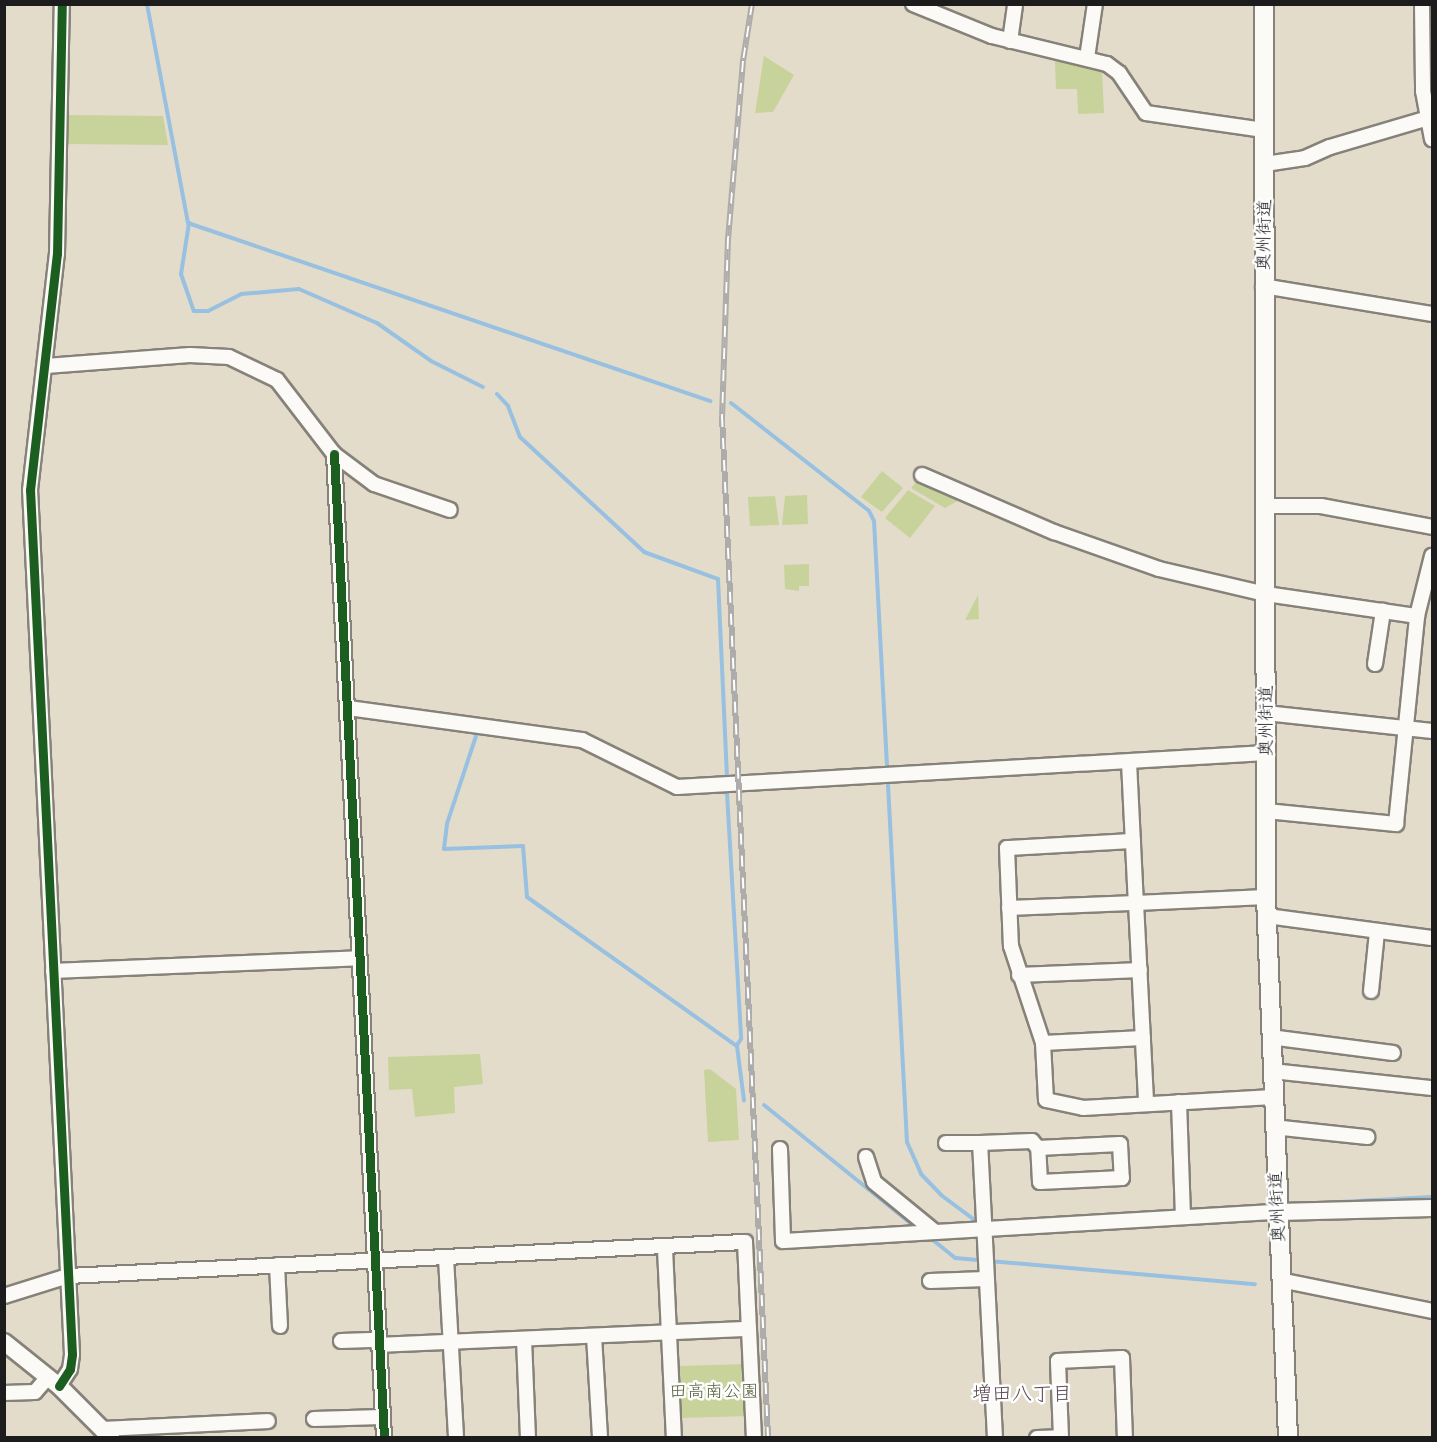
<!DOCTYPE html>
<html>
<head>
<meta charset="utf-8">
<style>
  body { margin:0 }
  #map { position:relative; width:1437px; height:1442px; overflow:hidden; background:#e4dcca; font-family:"Patrick Hand","Klee One",sans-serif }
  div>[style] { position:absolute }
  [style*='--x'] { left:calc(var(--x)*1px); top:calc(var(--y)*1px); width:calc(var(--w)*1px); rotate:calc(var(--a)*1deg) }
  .green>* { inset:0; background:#c7d39a }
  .stream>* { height:4px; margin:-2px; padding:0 2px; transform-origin:2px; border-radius:2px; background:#98c0e0 }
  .roads { filter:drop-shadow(2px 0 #868279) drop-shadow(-2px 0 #868279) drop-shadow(0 2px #868279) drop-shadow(0 -2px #868279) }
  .minor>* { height:14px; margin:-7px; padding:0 7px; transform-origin:7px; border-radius:7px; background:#fbfaf7 }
  .tertiary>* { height:16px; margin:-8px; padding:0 8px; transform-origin:8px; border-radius:8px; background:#fbfaf7 }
  .secondary>* { height:18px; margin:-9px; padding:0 9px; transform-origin:9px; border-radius:9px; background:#fbfaf7 }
  .rail>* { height:6px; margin-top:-3px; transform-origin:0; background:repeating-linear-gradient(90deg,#fff 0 11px,#aeacaa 0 22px); box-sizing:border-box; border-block:2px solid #aeacaa }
  .cycleway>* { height:9px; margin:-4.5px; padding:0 4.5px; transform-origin:4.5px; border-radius:4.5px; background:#1b5e20 }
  span { translate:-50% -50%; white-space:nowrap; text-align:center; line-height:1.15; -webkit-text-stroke:5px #fff; paint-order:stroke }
  .street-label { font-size:18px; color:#1c1c1c }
  .park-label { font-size:18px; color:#57623e }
  .neighbourhood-label { font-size:20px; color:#5c4b53 }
  .frame { position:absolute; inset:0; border:6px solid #1c1c1c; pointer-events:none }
</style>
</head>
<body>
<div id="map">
  <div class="green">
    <i style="clip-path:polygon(764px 56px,794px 75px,773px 112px,755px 113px)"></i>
    <i style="clip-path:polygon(1058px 57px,1102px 71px,1104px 113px,1078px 114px,1077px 89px,1056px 89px,1055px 62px)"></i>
    <i style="clip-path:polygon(65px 115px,163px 116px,168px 145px,64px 144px)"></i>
    <i style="clip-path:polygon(882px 471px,903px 488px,882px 512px,861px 497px)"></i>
    <i style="clip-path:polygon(919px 479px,961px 499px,945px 508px,911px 488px)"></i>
    <i style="clip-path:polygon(908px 490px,935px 506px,910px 538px,885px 518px)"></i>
    <i style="clip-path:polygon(807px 495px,808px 524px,782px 525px,785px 496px)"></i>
    <i style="clip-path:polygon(775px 496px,779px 525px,750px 526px,748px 497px)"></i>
    <i style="clip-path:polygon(809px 564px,809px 586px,799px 586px,799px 591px,785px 589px,784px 565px)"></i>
    <i style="clip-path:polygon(978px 595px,979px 619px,965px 620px)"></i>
    <i style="clip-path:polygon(480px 1054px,483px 1084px,454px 1087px,455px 1113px,415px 1117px,412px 1089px,389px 1090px,388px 1057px)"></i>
    <i style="clip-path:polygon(710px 1069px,736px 1089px,739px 1140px,708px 1142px,704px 1070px)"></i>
    <i style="clip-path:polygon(748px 1364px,750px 1416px,681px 1418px,678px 1366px)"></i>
  </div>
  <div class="stream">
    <i style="--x:147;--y:4;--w:223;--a:79.4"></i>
    <i style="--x:188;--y:223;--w:552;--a:18.83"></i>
    <i style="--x:189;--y:223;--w:52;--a:98.9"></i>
    <i style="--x:181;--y:274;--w:39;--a:71"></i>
    <i style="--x:194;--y:311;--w:14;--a:0"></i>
    <i style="--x:208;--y:311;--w:37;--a:-27"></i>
    <i style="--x:241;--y:294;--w:58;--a:-4.9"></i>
    <i style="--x:299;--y:289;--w:85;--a:23.6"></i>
    <i style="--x:377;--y:323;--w:66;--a:35.1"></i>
    <i style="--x:431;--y:361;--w:58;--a:26.6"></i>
    <i style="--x:497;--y:394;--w:16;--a:47"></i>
    <i style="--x:508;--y:406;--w:33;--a:69"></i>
    <i style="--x:520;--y:437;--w:169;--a:42.8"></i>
    <i style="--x:644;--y:552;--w:79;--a:20"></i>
    <i style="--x:718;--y:579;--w:202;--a:87.4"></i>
    <i style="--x:731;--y:403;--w:175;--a:38"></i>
    <i style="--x:869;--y:511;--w:11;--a:63"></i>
    <i style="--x:874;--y:521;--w:622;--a:86.96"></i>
    <i style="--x:907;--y:1142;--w:35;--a:66"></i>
    <i style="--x:921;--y:1174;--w:29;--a:46"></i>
    <i style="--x:941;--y:1195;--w:44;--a:36.6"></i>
    <i style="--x:478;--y:730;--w:99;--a:108.3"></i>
    <i style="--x:447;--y:824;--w:25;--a:97"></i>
    <i style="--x:444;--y:849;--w:79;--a:-2.2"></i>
    <i style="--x:523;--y:846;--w:51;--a:85.5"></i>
    <i style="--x:527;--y:897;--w:257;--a:35.4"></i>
    <i style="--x:737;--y:1046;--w:55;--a:82.7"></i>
    <i style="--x:721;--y:791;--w:6;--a:18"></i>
    <i style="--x:727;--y:793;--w:246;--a:86.7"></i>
    <i style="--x:741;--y:1039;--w:7;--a:124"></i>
    <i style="--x:764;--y:1105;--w:199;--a:38.9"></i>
    <i style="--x:1340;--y:1202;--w:92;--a:-3.1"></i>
    <i style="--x:928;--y:1236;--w:35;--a:39"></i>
    <i style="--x:955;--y:1258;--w:301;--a:5"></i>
  </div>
  <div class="roads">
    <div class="minor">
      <i style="--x:913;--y:4;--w:85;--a:22.1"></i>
      <i style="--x:992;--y:36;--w:118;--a:13.7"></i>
      <i style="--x:1107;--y:64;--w:15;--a:37"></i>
      <i style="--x:1119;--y:73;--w:48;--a:56"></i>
      <i style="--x:1146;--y:113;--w:119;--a:8.2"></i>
      <i style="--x:1422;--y:4;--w:87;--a:89.3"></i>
      <i style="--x:1423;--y:91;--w:49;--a:79.4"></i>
      <i style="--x:1010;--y:41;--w:37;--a:-82"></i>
      <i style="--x:1087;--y:58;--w:55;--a:-81.6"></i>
      <i style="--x:1265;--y:164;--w:40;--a:-8.5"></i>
      <i style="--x:1305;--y:158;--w:27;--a:-24"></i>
      <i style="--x:1330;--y:147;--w:106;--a:-16.4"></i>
      <i style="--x:1263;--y:286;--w:171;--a:9.4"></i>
      <i style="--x:46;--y:366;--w:144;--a:-4.4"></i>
      <i style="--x:190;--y:355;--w:39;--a:3"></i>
      <i style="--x:229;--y:357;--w:53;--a:25.6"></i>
      <i style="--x:277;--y:380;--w:93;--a:52.4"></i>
      <i style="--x:334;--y:454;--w:50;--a:36.9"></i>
      <i style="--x:374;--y:484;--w:80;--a:18.9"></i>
      <i style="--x:334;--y:454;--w:985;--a:87.09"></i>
      <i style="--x:922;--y:475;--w:144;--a:23.4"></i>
      <i style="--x:1054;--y:532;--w:111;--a:19.4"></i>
      <i style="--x:1159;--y:569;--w:110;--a:13.2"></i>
      <i style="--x:1266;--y:594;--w:153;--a:8.3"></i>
      <i style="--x:1264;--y:506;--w:57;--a:0"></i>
      <i style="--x:1321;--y:506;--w:113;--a:10.7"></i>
      <i style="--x:1375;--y:664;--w:54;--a:-81.4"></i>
      <i style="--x:348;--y:708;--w:236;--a:7.8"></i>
      <i style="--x:582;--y:740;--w:106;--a:26.3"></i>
      <i style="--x:677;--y:787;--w:590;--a:-3.3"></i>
      <i style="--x:1266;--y:713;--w:167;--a:6.2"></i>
      <i style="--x:1129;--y:762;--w:141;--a:87.2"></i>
      <i style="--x:1136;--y:903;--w:130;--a:-2.6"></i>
      <i style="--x:1266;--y:811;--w:131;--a:5.7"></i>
      <i style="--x:1396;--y:824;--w:209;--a:-84.2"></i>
      <i style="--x:1417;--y:616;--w:62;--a:-76"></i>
      <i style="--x:1133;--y:841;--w:126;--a:176.8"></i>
      <i style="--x:1007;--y:848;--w:98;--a:87.7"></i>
      <i style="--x:1011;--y:946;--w:102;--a:71.7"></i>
      <i style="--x:1043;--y:1043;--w:57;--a:87"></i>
      <i style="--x:1046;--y:1100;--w:38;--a:12"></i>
      <i style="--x:1083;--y:1108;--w:190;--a:-3.3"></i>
      <i style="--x:1009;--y:908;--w:127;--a:-2.3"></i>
      <i style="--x:1136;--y:903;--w:200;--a:87.1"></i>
      <i style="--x:1267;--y:916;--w:166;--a:7.6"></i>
      <i style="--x:53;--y:971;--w:305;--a:-2.4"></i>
      <i style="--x:1019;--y:975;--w:121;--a:-2.4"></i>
      <i style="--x:1371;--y:991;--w:59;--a:-84.2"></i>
      <i style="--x:1270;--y:1037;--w:124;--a:7.4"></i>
      <i style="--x:1043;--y:1043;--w:100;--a:-2.9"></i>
      <i style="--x:1272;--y:1071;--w:161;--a:6.1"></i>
      <i style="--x:1179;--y:1102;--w:113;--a:88"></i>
      <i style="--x:1273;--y:1127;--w:95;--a:6.1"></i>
      <i style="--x:946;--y:1143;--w:34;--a:0"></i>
      <i style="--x:780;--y:1149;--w:92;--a:88.1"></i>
      <i style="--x:783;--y:1241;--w:496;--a:-3.4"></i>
      <i style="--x:866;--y:1157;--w:26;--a:72"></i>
      <i style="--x:874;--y:1182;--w:79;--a:39.3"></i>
      <i style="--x:665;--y:1249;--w:189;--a:87.3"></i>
      <i style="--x:446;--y:1258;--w:180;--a:86.8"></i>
      <i style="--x:277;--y:1265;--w:61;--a:87.2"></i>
      <i style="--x:1280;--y:1280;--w:155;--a:11.5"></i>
      <i style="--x:930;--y:1281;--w:56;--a:-2"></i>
      <i style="--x:4;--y:1296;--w:67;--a:-17.4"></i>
      <i style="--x:68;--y:1276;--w:678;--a:-2.88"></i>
      <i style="--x:745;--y:1242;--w:87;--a:87.4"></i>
      <i style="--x:594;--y:1336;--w:102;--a:86.6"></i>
      <i style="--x:524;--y:1339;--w:99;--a:87.7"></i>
      <i style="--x:341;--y:1341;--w:37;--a:-2"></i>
      <i style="--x:378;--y:1345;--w:371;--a:-2.5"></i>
      <i style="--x:749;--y:1329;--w:109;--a:87.4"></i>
      <i style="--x:59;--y:1386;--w:20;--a:-57"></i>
      <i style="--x:70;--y:1369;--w:15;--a:-82"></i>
      <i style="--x:72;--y:1354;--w:865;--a:-92.78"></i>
      <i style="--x:30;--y:490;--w:238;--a:-83.5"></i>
      <i style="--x:57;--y:254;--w:250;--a:-88.9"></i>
      <i style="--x:4;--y:1393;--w:31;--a:-2"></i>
      <i style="--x:35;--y:1392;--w:20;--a:-49"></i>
      <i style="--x:314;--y:1419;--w:68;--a:-1.7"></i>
      <i style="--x:104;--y:1429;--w:164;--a:-2.8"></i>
      <i style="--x:995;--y:1438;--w:295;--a:-92.9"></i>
      <i style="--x:980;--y:1143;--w:52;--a:-2.2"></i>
      <i style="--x:1032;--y:1141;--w:9;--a:49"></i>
      <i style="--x:1038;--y:1148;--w:82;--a:-2.8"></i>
      <i style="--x:1120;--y:1144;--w:34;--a:87"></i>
      <i style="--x:1122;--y:1178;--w:82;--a:177.2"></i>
      <i style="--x:1040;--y:1182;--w:34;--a:-93"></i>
      <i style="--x:1037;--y:1438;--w:24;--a:-2"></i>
      <i style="--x:1061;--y:1437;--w:76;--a:-92.3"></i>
      <i style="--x:1058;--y:1361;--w:64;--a:-2.7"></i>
      <i style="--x:1122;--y:1358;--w:80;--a:87.9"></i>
    </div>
    <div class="tertiary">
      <i style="--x:1278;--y:1212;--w:154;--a:-1.5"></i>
      <i style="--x:4;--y:1342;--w:70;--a:38.7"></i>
      <i style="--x:59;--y:1386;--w:74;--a:45"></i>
    </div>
    <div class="secondary">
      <i style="--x:1264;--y:4;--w:893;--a:89.87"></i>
      <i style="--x:1266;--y:897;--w:541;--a:87.67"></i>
    </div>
  </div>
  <div class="rail">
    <i style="--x:752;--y:4;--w:58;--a:99"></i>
    <i style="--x:743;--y:61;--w:178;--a:94.8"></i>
    <i style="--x:728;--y:238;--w:178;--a:91.9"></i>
    <i style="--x:722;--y:416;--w:1023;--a:87.42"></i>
  </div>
  <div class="cycleway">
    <i style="--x:334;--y:454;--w:985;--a:87.09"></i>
    <i style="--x:59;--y:1386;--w:20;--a:-57"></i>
    <i style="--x:70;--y:1369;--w:15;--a:-82"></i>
    <i style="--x:72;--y:1354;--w:865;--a:-92.78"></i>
    <i style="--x:30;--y:490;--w:238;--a:-83.5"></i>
    <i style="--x:57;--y:254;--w:250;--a:-88.9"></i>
  </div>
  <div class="street-label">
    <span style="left:1264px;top:235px;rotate:-89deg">奥州街道</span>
    <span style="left:1266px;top:721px;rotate:-90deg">奥州街道</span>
    <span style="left:1277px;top:1207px;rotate:-93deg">奥州街道</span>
  </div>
  <div class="park-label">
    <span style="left:714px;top:1391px">田高南公園</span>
  </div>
  <div class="neighbourhood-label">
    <span style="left:1022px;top:1392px">増田八丁目</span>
  </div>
  <div class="frame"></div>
</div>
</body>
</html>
